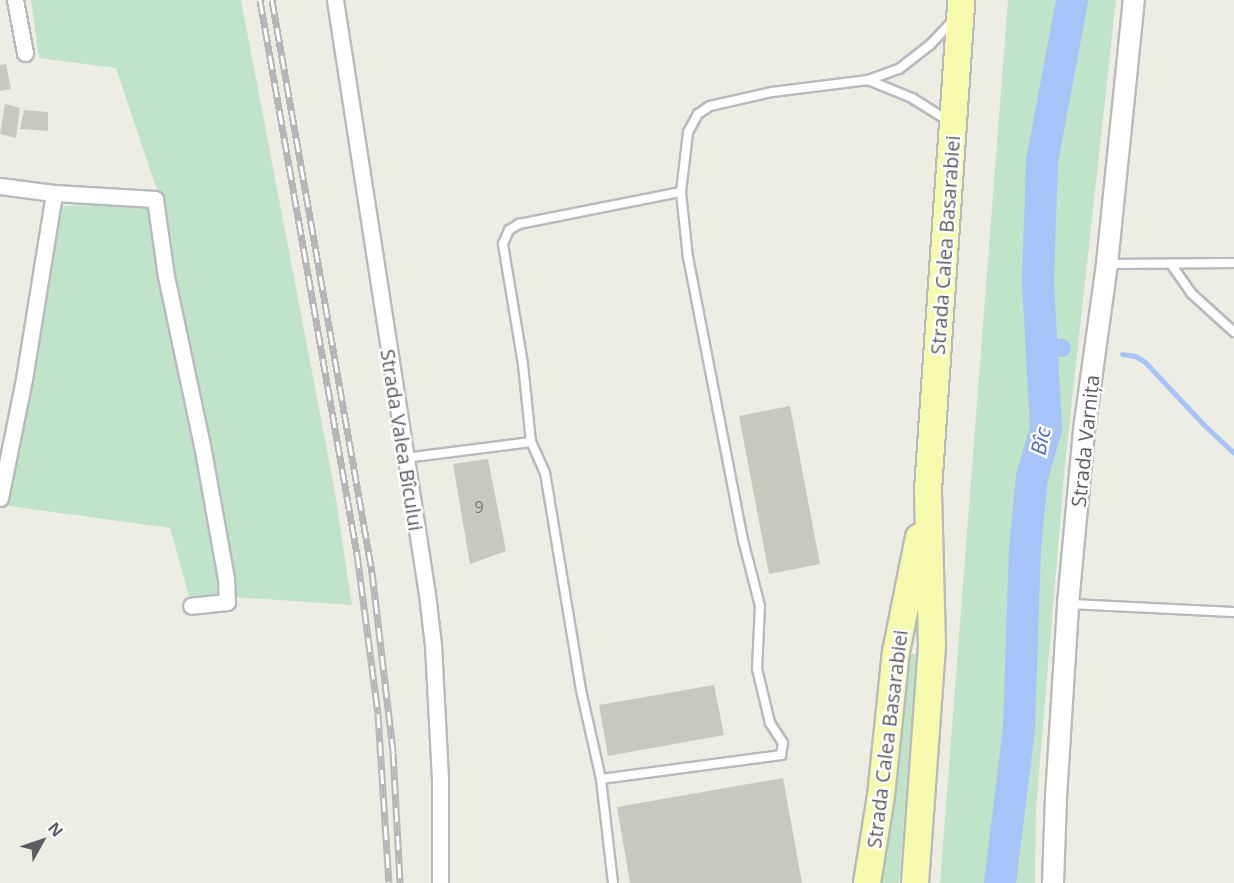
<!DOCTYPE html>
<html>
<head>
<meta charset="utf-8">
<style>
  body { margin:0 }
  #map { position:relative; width:1234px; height:883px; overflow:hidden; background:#edede4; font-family:"Open Sans",sans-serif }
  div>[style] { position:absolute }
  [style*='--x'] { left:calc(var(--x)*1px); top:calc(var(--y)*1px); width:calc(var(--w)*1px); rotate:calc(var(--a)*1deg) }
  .green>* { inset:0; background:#c1e3c9 }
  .stream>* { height:5px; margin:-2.5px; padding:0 2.5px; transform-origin:2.5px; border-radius:2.5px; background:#a7c4f9 }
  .canal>* { height:18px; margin:-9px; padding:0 9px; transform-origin:9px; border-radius:9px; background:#a7c4f9 }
  .river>* { height:32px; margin:-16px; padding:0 16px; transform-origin:16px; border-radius:16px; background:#a7c4f9 }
  .building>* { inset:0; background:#c9c8c0 }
  .roads { filter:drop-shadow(2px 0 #b9babf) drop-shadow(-2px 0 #b9babf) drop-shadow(0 2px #b9babf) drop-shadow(0 -2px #b9babf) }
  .service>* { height:8px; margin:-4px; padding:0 4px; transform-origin:4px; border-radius:4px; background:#fff }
  .minor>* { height:15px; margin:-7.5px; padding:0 7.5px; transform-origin:7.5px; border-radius:7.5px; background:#fff }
  .tertiary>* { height:20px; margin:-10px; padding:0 10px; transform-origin:10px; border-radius:10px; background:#fff }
  .primary>* { height:26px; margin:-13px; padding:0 13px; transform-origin:13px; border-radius:13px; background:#f6faac }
  .rail>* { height:7px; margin-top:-3.5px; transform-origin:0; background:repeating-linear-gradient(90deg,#fff 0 14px,#b6b6b7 0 28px); box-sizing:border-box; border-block:2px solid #b6b6b7 }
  span { translate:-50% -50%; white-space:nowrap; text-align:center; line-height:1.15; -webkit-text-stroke:5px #fff; paint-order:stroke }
  .number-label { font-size:16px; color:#77787a }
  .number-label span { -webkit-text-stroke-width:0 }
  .street-label { font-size:20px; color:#5c5d63 }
  .water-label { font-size:21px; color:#4b6abb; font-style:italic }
  .north { position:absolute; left:12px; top:811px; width:60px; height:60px; -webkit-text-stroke:4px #fff; paint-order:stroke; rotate:50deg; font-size:16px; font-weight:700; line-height:24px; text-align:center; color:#5c5d63 }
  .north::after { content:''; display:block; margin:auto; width:21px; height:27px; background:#5c5d63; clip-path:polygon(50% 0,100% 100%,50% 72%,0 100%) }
</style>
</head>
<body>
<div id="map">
  <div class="green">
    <i style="clip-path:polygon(31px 0,241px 0,334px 487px,352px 605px,234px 597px,189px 371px,157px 190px,116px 68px,39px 58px)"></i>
    <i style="clip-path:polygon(1008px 0,1116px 0,1065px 464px,1036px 809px,1035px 883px,940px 883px)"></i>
    <i style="clip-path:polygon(106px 205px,151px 207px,203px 468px,221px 594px,217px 597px,191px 603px,170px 528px,2px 505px,60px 206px)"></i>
    <i style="clip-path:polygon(907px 654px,917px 654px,899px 883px,881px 883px,893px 812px)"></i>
  </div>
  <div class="stream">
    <i style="--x:1122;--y:354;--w:13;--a:9"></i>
    <i style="--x:1135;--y:356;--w:12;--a:31"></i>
    <i style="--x:1145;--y:362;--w:85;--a:46.9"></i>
    <i style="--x:1203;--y:424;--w:42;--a:43.1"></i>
  </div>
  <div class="canal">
    <i style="--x:1042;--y:347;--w:20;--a:3"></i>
  </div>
  <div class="river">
    <i style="--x:1000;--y:883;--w:156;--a:-83"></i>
    <i style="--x:1019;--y:728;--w:180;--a:-88.1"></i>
    <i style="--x:1025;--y:548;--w:71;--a:-84.4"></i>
    <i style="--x:1032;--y:477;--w:50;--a:-73.7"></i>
    <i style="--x:1046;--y:429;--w:148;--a:-93.1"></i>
    <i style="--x:1038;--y:281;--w:120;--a:-88.1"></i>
    <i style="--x:1042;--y:161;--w:164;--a:-79.4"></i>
  </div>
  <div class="building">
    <i style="clip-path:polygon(6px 64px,11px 89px,0 91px,0 65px)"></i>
    <i style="clip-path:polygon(5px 104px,20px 108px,16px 138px,0 134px)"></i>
    <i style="clip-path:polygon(24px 110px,48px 112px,48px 131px,20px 129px)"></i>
    <i style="clip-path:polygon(790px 406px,820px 564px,769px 574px,739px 416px)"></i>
    <i style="clip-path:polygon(488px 459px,506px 551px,470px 564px,453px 464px)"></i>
    <i style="clip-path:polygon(714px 685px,724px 735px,608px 756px,599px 705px)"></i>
    <i style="clip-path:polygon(783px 778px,802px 883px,630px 883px,617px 807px)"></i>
  </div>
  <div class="roads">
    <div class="service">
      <i style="--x:868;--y:80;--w:48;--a:22.2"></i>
      <i style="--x:912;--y:98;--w:41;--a:32.2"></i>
      <i style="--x:1109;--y:264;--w:125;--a:-0.5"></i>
      <i style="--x:1171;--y:264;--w:35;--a:55"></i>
      <i style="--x:1191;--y:293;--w:58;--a:42.2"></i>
      <i style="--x:405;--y:458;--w:127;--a:-7.2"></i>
      <i style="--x:1070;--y:604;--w:164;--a:2.8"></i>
      <i style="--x:601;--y:779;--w:182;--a:-7.6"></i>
      <i style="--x:781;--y:755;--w:12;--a:-81"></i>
      <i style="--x:783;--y:743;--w:24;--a:-123"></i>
      <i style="--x:770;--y:723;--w:56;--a:-103.5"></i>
      <i style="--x:757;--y:669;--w:63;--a:-87.3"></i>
      <i style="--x:760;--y:606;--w:68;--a:-104.4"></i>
      <i style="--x:743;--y:540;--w:287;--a:-101"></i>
      <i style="--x:688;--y:258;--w:66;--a:-96.1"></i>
      <i style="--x:681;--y:192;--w:60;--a:-83.3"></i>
      <i style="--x:688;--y:132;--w:21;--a:-61"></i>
      <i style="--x:698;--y:114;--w:14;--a:-34"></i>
      <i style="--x:710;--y:106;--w:64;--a:-12.7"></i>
      <i style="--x:772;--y:92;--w:97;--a:-7.1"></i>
      <i style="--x:868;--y:80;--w:33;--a:-20"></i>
      <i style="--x:899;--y:69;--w:39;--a:-38"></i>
      <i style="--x:930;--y:45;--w:33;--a:-47"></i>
      <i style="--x:613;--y:883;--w:105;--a:-96.6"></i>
      <i style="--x:601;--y:779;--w:91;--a:-102.7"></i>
      <i style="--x:581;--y:690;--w:220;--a:-99.4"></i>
      <i style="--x:545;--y:473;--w:34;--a:-114"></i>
      <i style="--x:531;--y:442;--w:78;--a:-95.9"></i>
      <i style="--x:523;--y:364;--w:122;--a:-99.5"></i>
      <i style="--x:503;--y:244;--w:15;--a:-67"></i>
      <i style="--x:509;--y:230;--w:12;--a:-31"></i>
      <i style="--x:519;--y:224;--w:165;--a:-11.2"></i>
    </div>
    <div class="minor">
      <i style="--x:15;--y:0;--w:54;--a:79.3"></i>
      <i style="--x:335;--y:0;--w:601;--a:81.2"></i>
      <i style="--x:427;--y:594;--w:51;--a:83.3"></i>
      <i style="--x:433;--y:645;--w:135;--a:87"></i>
      <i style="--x:440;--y:780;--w:103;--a:90"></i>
      <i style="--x:0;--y:186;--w:54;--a:7.4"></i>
      <i style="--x:54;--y:193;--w:101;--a:3.4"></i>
      <i style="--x:155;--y:199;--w:78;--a:81.9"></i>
      <i style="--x:166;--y:276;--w:173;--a:78"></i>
      <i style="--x:202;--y:445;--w:135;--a:79.8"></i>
      <i style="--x:226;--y:578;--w:24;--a:88"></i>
      <i style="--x:227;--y:602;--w:36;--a:174"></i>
      <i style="--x:0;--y:498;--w:121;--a:-78.6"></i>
      <i style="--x:24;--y:379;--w:188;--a:-80.8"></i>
    </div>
    <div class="tertiary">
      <i style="--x:1053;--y:883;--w:86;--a:-88"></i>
      <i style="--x:1056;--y:797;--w:193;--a:-86.4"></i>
      <i style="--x:1068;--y:604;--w:175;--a:-84.7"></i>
      <i style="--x:1084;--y:430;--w:168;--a:-82.1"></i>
      <i style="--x:1107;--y:264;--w:265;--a:-84.2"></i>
    </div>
    <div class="primary">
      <i style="--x:867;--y:883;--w:88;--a:-80.9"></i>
      <i style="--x:881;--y:796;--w:145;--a:-84.1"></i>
      <i style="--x:896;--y:652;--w:117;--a:-78.7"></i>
      <i style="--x:915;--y:883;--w:239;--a:-85.9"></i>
      <i style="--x:932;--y:645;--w:155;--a:-91.5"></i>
      <i style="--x:928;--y:490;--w:491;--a:-86.1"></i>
    </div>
  </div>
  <div class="rail">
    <i style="--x:260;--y:0;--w:562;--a:80.07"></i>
    <i style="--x:357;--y:554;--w:161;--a:82.5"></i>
    <i style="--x:378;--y:714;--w:169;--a:86.3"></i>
    <i style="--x:272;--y:0;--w:581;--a:80.08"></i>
    <i style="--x:372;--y:572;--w:181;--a:83.3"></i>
    <i style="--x:393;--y:752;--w:131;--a:86.9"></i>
  </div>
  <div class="number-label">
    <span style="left:479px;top:507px">9</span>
  </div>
  <div class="street-label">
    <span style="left:945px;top:245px;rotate:-86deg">Strada Calea Basarabiei</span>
    <span style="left:402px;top:440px;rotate:81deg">Strada Valea Bîcului</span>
    <span style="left:1085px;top:441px;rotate:-84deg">Strada Varnița</span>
    <span style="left:887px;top:739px;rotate:-83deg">Strada Calea Basarabiei</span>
  </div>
  <div class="water-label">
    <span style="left:1040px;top:441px;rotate:-78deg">Bîc</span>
  </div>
  <div class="north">N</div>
</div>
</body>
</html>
